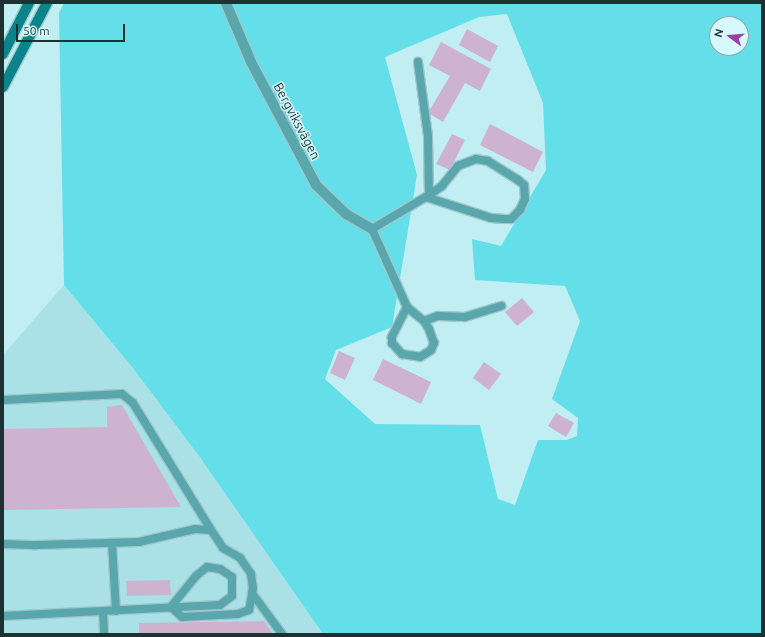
<!DOCTYPE html>
<html>
<head>
<meta charset="utf-8">
<style>
  body { margin:0 }
  #map { position:relative; width:765px; height:637px; overflow:hidden; background:#c0eef2; font-family:Ubuntu,sans-serif }
  div>[style] { position:absolute }
  [style*='--x'] { left:calc(var(--x)*1px); top:calc(var(--y)*1px); width:calc(var(--w)*1px); rotate:calc(var(--a)*1deg) }
  .built>* { inset:0; background:#aae1e6 }
  .green>* { inset:0; background:#64dfea }
  .building>* { inset:0; background:#cdb3cf }
  .roads { filter:drop-shadow(1px 0 #a0c8cb) drop-shadow(-1px 0 #a0c8cb) drop-shadow(0 1px #a0c8cb) drop-shadow(0 -1px #a0c8cb) }
  .lane>* { height:8px; margin:-4px; padding:0 4px; transform-origin:4px; border-radius:4px; background:#59a6ad }
  .street>* { height:10px; margin:-5px; padding:0 5px; transform-origin:5px; border-radius:5px; background:#59a6ad }
  .secondary>* { height:10px; margin:-5px; padding:0 5px; transform-origin:5px; border-radius:5px; background:#0a838b }
  span { translate:-50% -50%; white-space:nowrap; text-align:center; line-height:1.15; -webkit-text-stroke:3px #d5f9fc; paint-order:stroke }
  .street-label { font-size:13px; color:#1e3031 }
  .frame { position:absolute; inset:0; border:4px solid #1e3031; pointer-events:none }
  .north { position:absolute; left:709px; top:16px; width:40px; height:40px; box-sizing:border-box; background:#d5f9fc; border:1px solid #8ca9ab; border-radius:50%; rotate:286deg; font-size:11px; font-weight:700; line-height:16px; text-align:center; color:#1e3031 }
  .north::after { content:''; display:block; margin:auto; width:14px; height:18px; background:#9d3da5; clip-path:polygon(50% 0,100% 100%,50% 72%,0 100%) }
  .scale { position:absolute; left:16px; top:24px; width:109px; height:18px; box-sizing:border-box; border:2px solid #1e3031; border-top:0; padding-left:5px; font-size:12px; line-height:14px; white-space:nowrap; color:#1e3031; -webkit-text-stroke:3px #d5f9fc; paint-order:stroke }
</style>
</head>
<body>
<div id="map">
  <div class="built">
    <i style="clip-path:polygon(64px 285px,132px 367px,199px 456px,323px 634px,3px 634px,3px 355px)"></i>
  </div>
  <div class="green">
    <i style="clip-path:polygon(evenodd,64px 3px,762px 3px,762px 634px,323px 634px,199px 456px,132px 367px,64px 285px,59px 13px,64px 3px,507px 14px,543px 103px,546px 170px,501px 246px,472px 239px,475px 280px,565px 286px,580px 321px,552px 399px,578px 418px,577px 436px,567px 440px,538px 440px,515px 505px,498px 499px,480px 425px,375px 424px,325px 379px,336px 350px,392px 327px,417px 175px,385px 57px,479px 17px,507px 14px,64px 3px,717px 24px,741px 24px,741px 48px,717px 48px,717px 24px)"></i>
  </div>
  <div class="building">
    <i style="clip-path:polygon(467px 29px,498px 46px,490px 62px,459px 45px)"></i>
    <i style="clip-path:polygon(441px 42px,491px 69px,480px 91px,465px 83px,443px 122px,428px 113px,450px 76px,429px 65px)"></i>
    <i style="clip-path:polygon(490px 124px,543px 152px,533px 172px,480px 145px)"></i>
    <i style="clip-path:polygon(452px 134px,465px 140px,450px 170px,436px 164px)"></i>
    <i style="clip-path:polygon(522px 298px,534px 312px,517px 326px,505px 312px)"></i>
    <i style="clip-path:polygon(339px 351px,355px 358px,345px 380px,330px 373px)"></i>
    <i style="clip-path:polygon(383px 359px,431px 382px,421px 404px,373px 380px)"></i>
    <i style="clip-path:polygon(484px 362px,501px 374px,489px 390px,473px 378px)"></i>
    <i style="clip-path:polygon(122px 405px,181px 507px,3px 510px,3px 429px,107px 427px,107px 407px)"></i>
    <i style="clip-path:polygon(556px 413px,574px 423px,566px 437px,548px 426px)"></i>
    <i style="clip-path:polygon(170px 580px,171px 595px,127px 596px,126px 581px)"></i>
    <i style="clip-path:polygon(264px 621px,273px 634px,139px 634px,139px 623px)"></i>
  </div>
  <div class="roads">
    <div class="lane">
      <i style="--x:426;--y:197;--w:68;--a:17.9"></i>
      <i style="--x:491;--y:218;--w:13;--a:4"></i>
      <i style="--x:504;--y:219;--w:7;--a:0"></i>
      <i style="--x:511;--y:219;--w:13;--a:-45"></i>
      <i style="--x:520;--y:210;--w:12;--a:-66"></i>
      <i style="--x:525;--y:199;--w:14;--a:-94"></i>
      <i style="--x:524;--y:185;--w:8;--a:-140"></i>
      <i style="--x:518;--y:180;--w:36;--a:-148"></i>
      <i style="--x:488;--y:161;--w:12;--a:-171"></i>
      <i style="--x:476;--y:159;--w:19;--a:159"></i>
      <i style="--x:458;--y:166;--w:26;--a:129"></i>
      <i style="--x:442;--y:186;--w:16;--a:145"></i>
      <i style="--x:407;--y:307;--w:34;--a:117"></i>
      <i style="--x:392;--y:337;--w:6;--a:90"></i>
      <i style="--x:392;--y:343;--w:15;--a:48"></i>
      <i style="--x:402;--y:354;--w:18;--a:9"></i>
      <i style="--x:420;--y:357;--w:13;--a:-32"></i>
      <i style="--x:431;--y:350;--w:8;--a:-67"></i>
      <i style="--x:434;--y:343;--w:15;--a:-110"></i>
      <i style="--x:429;--y:329;--w:9;--a:-122"></i>
      <i style="--x:424;--y:321;--w:22;--a:-141"></i>
      <i style="--x:407;--y:307;--w:85;--a:-114.2"></i>
      <i style="--x:372;--y:229;--w:66;--a:-30.8"></i>
      <i style="--x:429;--y:195;--w:59;--a:-91"></i>
      <i style="--x:428;--y:136;--w:75;--a:-97.7"></i>
      <i style="--x:424;--y:321;--w:15;--a:-20"></i>
      <i style="--x:438;--y:316;--w:27;--a:2"></i>
      <i style="--x:465;--y:317;--w:38;--a:-17"></i>
      <i style="--x:3;--y:400;--w:119;--a:-2.9"></i>
      <i style="--x:122;--y:394;--w:14;--a:39"></i>
      <i style="--x:133;--y:403;--w:149;--a:58.4"></i>
      <i style="--x:112;--y:543;--w:68;--a:86.6"></i>
      <i style="--x:3;--y:544;--w:34;--a:2"></i>
      <i style="--x:37;--y:545;--w:102;--a:-1.7"></i>
      <i style="--x:139;--y:542;--w:57;--a:-13.1"></i>
      <i style="--x:195;--y:529;--w:16;--a:4"></i>
      <i style="--x:211;--y:530;--w:22;--a:56"></i>
      <i style="--x:223;--y:548;--w:20;--a:30"></i>
      <i style="--x:240;--y:558;--w:19;--a:55"></i>
      <i style="--x:251;--y:574;--w:14;--a:82"></i>
      <i style="--x:253;--y:588;--w:22;--a:100"></i>
      <i style="--x:249;--y:610;--w:12;--a:160"></i>
      <i style="--x:238;--y:614;--w:56;--a:176.9"></i>
      <i style="--x:182;--y:617;--w:15;--a:-138"></i>
      <i style="--x:252;--y:593;--w:51;--a:53.8"></i>
      <i style="--x:103;--y:612;--w:22;--a:87"></i>
      <i style="--x:3;--y:616;--w:217;--a:-2.9"></i>
      <i style="--x:220;--y:605;--w:15;--a:-37"></i>
      <i style="--x:232;--y:596;--w:19;--a:-90"></i>
      <i style="--x:232;--y:577;--w:14;--a:-146"></i>
      <i style="--x:220;--y:569;--w:13;--a:-171"></i>
      <i style="--x:207;--y:567;--w:14;--a:141"></i>
      <i style="--x:196;--y:576;--w:40;--a:129"></i>
    </div>
    <div class="street">
      <i style="--x:226;--y:3;--w:64;--a:67"></i>
      <i style="--x:251;--y:62;--w:139;--a:62.1"></i>
      <i style="--x:316;--y:185;--w:42;--a:44"></i>
      <i style="--x:346;--y:214;--w:30;--a:30"></i>
    </div>
    <div class="secondary">
      <i style="--x:3;--y:54;--w:57;--a:-63"></i>
      <i style="--x:3;--y:87;--w:95;--a:-62.4"></i>
    </div>
  </div>
  <div class="street-label">
    <span style="left:297px;top:121px;rotate:62deg">Bergviksvägen</span>
  </div>
  <div class="frame"></div>
  <div class="north">N</div>
  <div class="scale">50 m</div>
</div>
</body>
</html>
